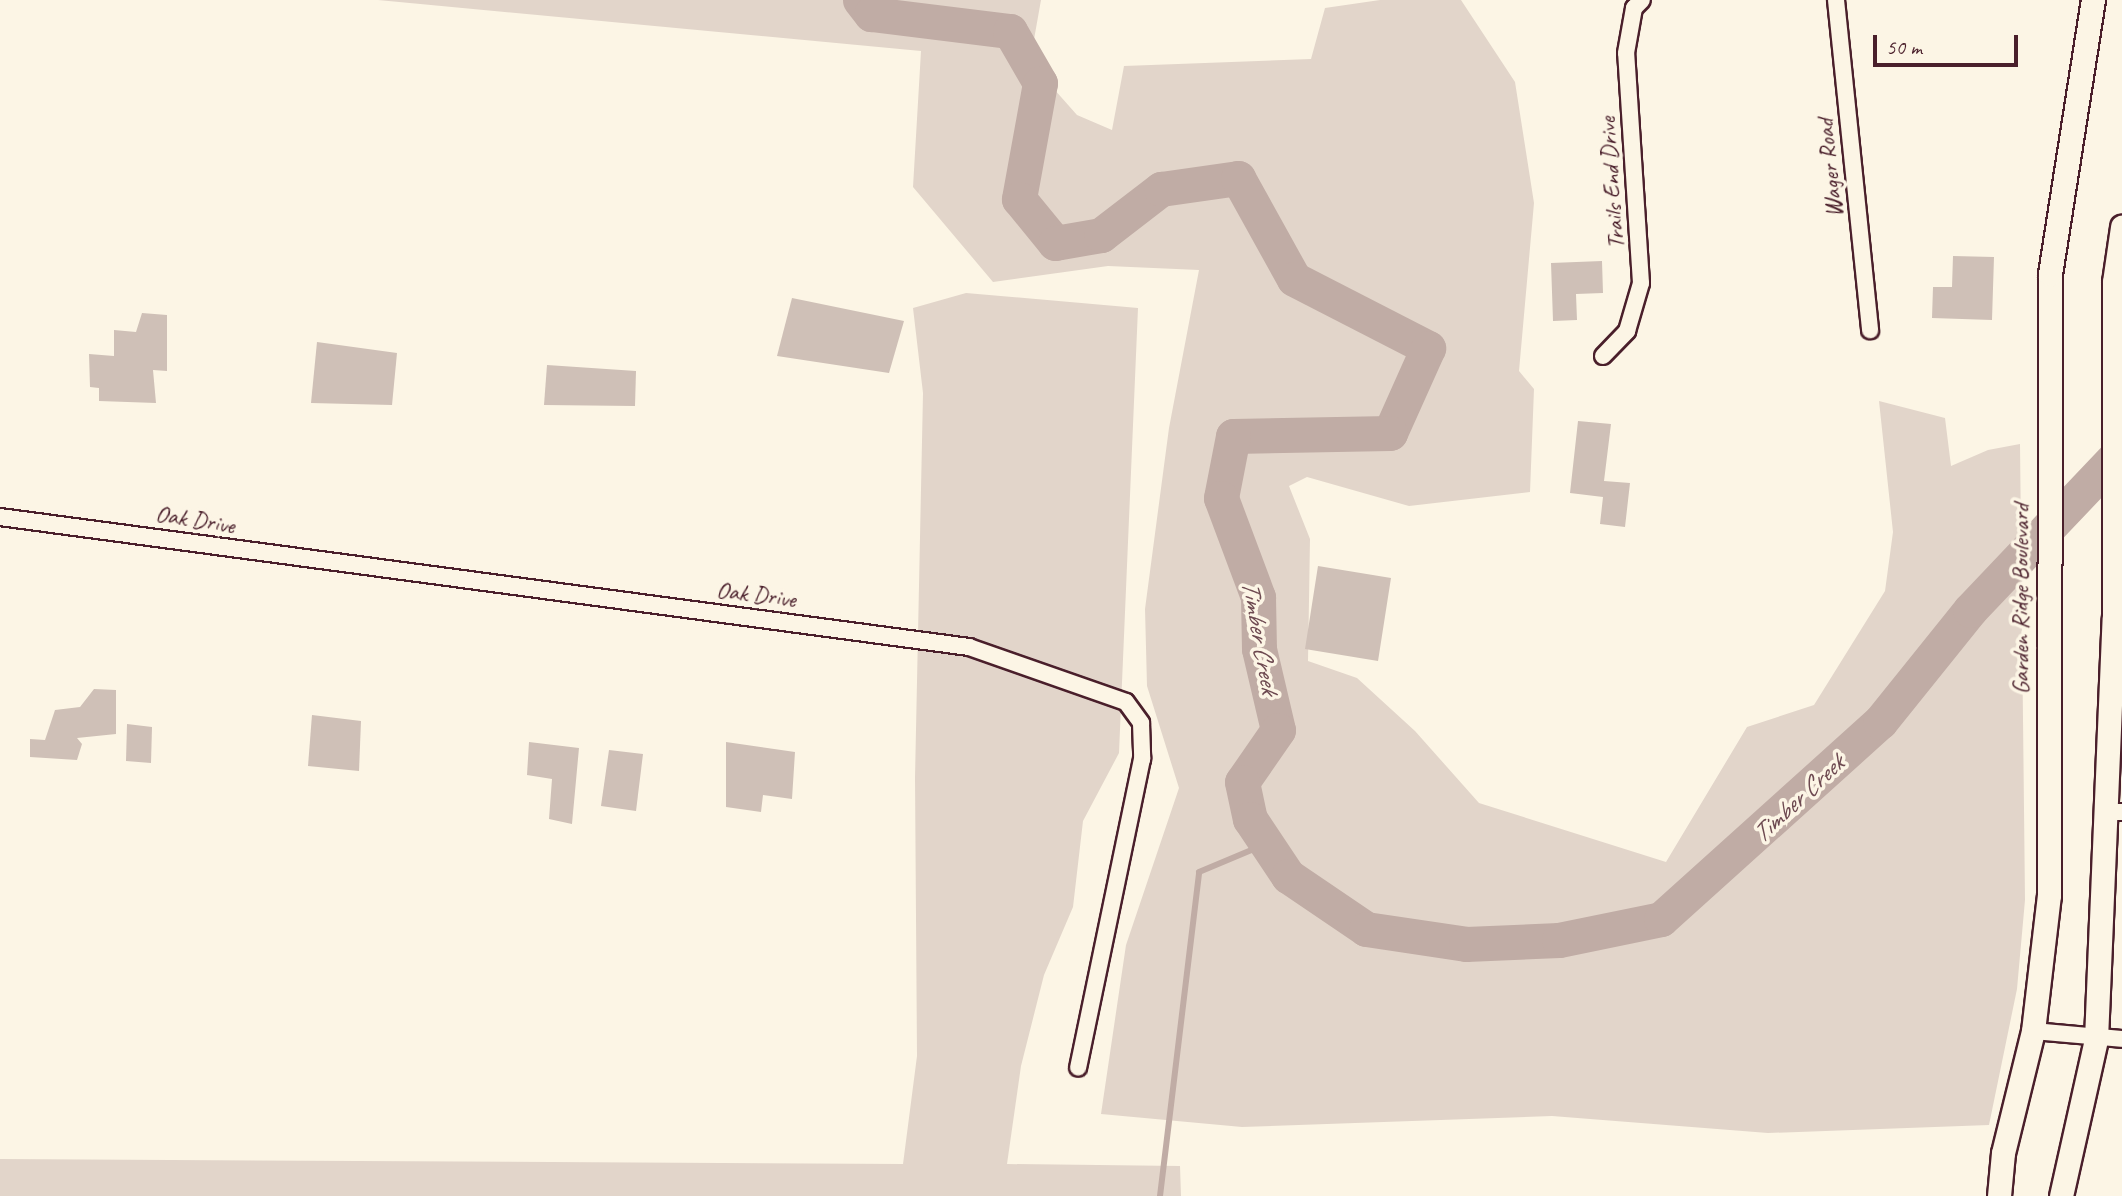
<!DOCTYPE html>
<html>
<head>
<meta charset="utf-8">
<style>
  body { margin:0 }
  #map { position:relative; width:2122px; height:1196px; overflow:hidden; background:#fcf5e5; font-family:Caveat,sans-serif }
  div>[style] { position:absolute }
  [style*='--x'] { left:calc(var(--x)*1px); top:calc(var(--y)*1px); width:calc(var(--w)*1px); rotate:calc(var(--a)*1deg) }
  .green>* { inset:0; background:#e2d5ca }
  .stream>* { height:6px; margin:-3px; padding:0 3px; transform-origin:3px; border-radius:3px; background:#c0aca5 }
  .river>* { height:35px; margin:-17.5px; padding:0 17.5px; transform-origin:17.5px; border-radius:17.5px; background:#c0aca5 }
  .building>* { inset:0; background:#cfc0b7 }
  .roads { filter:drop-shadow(2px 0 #4a1f2b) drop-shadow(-2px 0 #4a1f2b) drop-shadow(0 2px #4a1f2b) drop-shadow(0 -2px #4a1f2b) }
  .minor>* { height:16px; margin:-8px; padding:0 8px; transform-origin:8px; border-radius:8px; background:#fcf5e5 }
  .secondary>* { height:23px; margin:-11.5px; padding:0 11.5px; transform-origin:11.5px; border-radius:11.5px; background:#fcf5e5 }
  span { translate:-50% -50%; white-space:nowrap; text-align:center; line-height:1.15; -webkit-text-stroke:7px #fcf5e5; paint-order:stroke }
  .street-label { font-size:24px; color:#4a1f2b }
  .water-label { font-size:26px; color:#6d4950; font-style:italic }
  .scale { position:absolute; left:1873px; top:35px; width:145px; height:32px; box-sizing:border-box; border:4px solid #4a1f2b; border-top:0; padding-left:9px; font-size:21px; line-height:24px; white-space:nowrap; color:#4a1f2b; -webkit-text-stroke:5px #fcf5e5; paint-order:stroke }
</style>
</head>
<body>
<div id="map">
  <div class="green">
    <i style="clip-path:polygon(378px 0,1041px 0,1030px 62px,1077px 115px,1112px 130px,1124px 66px,1311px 59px,1325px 8px,1380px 0,1461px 0,1515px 82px,1534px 203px,1519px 371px,1534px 389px,1530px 492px,1409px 506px,1307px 477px,1289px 486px,1310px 539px,1308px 661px,1357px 678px,1415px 731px,1479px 803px,1666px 862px,1747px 727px,1814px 705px,1885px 591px,1893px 532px,1879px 401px,1945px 418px,1951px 466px,1988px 450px,2020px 444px,2025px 900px,2017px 989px,1989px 1125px,1768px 1133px,1552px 1116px,1242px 1127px,1101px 1114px,1126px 945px,1179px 788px,1147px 686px,1145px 609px,1169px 428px,1199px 270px,1108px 266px,993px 282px,913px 187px,921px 51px)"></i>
    <i style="clip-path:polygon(966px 293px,1138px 308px,1119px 753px,1083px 821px,1073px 907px,1044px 975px,1021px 1066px,1007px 1164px,1180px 1166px,1181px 1196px,0 1196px,0 1159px,903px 1164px,917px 1056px,915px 778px,923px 393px,913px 308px)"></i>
  </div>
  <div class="stream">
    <i style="--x:1160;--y:1196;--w:326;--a:-83.1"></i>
    <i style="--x:1199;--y:872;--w:73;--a:-22.7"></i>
  </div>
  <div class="river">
    <i style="--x:860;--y:0;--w:18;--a:52"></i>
    <i style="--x:871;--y:14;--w:140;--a:7"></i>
    <i style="--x:1010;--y:31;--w:60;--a:60"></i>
    <i style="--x:1040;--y:83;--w:118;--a:100.3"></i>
    <i style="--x:1019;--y:199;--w:57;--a:50.7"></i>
    <i style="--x:1055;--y:243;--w:47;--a:-9.9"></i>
    <i style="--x:1101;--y:235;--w:76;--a:-37.5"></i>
    <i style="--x:1161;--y:189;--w:78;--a:-8.1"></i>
    <i style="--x:1238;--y:178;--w:115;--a:61"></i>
    <i style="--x:1294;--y:279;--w:151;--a:27.2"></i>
    <i style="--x:1428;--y:348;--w:93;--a:114.1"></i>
    <i style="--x:1390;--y:433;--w:157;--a:178.9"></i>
    <i style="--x:1233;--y:436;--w:63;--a:101"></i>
    <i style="--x:1221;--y:498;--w:106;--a:69.5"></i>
    <i style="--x:1258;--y:597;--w:52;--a:88.9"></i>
    <i style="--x:1259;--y:649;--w:83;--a:76.8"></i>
    <i style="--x:1278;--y:730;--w:63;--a:124.7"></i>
    <i style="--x:1242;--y:782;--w:38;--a:78"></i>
    <i style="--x:1250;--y:819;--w:69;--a:56.3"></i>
    <i style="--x:1288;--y:876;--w:94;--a:34.2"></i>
    <i style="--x:1366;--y:929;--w:101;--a:8.5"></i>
    <i style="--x:1466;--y:944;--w:93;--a:-2.5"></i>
    <i style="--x:1559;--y:940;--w:104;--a:-11.6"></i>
    <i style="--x:1661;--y:919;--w:295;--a:-42"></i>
    <i style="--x:1880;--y:722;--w:144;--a:-51.2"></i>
    <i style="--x:1970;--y:610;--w:221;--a:-46.5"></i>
  </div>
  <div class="building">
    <i style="clip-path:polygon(1953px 256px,1994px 257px,1992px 320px,1932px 318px,1933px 287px,1952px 287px)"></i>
    <i style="clip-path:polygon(1602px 261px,1603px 293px,1576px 294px,1577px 320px,1553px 321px,1551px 263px)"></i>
    <i style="clip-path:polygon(792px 298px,904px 321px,889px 373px,777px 356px)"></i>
    <i style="clip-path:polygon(142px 313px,167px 315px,167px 371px,153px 370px,156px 403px,99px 401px,99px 388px,90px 387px,89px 354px,114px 356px,114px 330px,136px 332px)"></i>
    <i style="clip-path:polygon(317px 342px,397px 353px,392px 405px,311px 403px)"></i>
    <i style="clip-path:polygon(547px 365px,636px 371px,635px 406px,544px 405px)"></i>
    <i style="clip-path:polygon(1578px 421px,1611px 424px,1604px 481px,1630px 483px,1625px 527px,1600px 524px,1603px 497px,1570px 493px)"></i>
    <i style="clip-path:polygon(1318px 566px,1391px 578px,1378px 661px,1305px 649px)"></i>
    <i style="clip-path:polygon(94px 689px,116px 690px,116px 734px,77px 738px,82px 744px,77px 760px,30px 757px,30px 739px,45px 740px,55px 710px,80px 707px)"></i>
    <i style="clip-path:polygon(312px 715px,361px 721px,359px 771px,308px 766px)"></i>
    <i style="clip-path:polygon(127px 724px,152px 727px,151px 763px,126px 761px)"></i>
    <i style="clip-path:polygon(529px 742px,579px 748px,572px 824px,549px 819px,552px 779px,527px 775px)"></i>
    <i style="clip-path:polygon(726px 742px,795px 752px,792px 799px,763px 795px,761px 812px,726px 807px)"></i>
    <i style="clip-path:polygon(609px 750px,643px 754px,636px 811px,601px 806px)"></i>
  </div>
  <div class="roads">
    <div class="minor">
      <i style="--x:1836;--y:0;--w:332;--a:84.1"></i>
      <i style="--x:1603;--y:356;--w:35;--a:-46"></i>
      <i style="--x:1627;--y:331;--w:50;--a:-73.7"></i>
      <i style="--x:1641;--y:283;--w:230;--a:-93.7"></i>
      <i style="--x:1626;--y:53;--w:46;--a:-79.9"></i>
      <i style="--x:1634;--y:8;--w:11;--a:-45"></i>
      <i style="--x:0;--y:517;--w:978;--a:7.64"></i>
      <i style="--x:969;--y:647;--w:166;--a:19.3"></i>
      <i style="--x:1126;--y:702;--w:26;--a:54"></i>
      <i style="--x:1141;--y:723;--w:36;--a:88"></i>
      <i style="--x:1142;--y:759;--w:315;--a:101.7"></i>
      <i style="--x:2107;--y:812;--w:15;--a:0"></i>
      <i style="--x:2033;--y:1031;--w:89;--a:5.1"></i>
    </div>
    <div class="secondary">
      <i style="--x:1999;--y:1196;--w:43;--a:-84.7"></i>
      <i style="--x:2003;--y:1153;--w:126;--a:-76.2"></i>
      <i style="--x:2033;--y:1031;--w:137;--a:-83.3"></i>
      <i style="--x:2049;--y:895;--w:621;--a:-89.91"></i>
      <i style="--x:2050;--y:274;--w:277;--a:-81.1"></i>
      <i style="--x:2061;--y:1196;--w:161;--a:-77.4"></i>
      <i style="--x:2096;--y:1039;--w:421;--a:-87.6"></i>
      <i style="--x:2114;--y:618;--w:336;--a:-90"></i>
      <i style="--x:2114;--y:282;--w:56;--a:-81.7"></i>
    </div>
  </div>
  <div class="street-label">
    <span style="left:1830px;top:168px;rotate:-96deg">Wager Road</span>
    <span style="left:1612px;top:183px;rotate:-94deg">Trails End Drive</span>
    <span style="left:195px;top:520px;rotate:9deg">Oak Drive</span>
    <span style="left:756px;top:595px;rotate:7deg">Oak Drive</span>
    <span style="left:2021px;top:599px;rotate:-90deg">Garden Ridge Boulevard</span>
  </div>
  <div class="water-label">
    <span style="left:1260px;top:637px;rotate:80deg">Timber Creek</span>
    <span style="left:1798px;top:799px;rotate:-43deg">Timber Creek</span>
  </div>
  <div class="scale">50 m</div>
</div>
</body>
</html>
